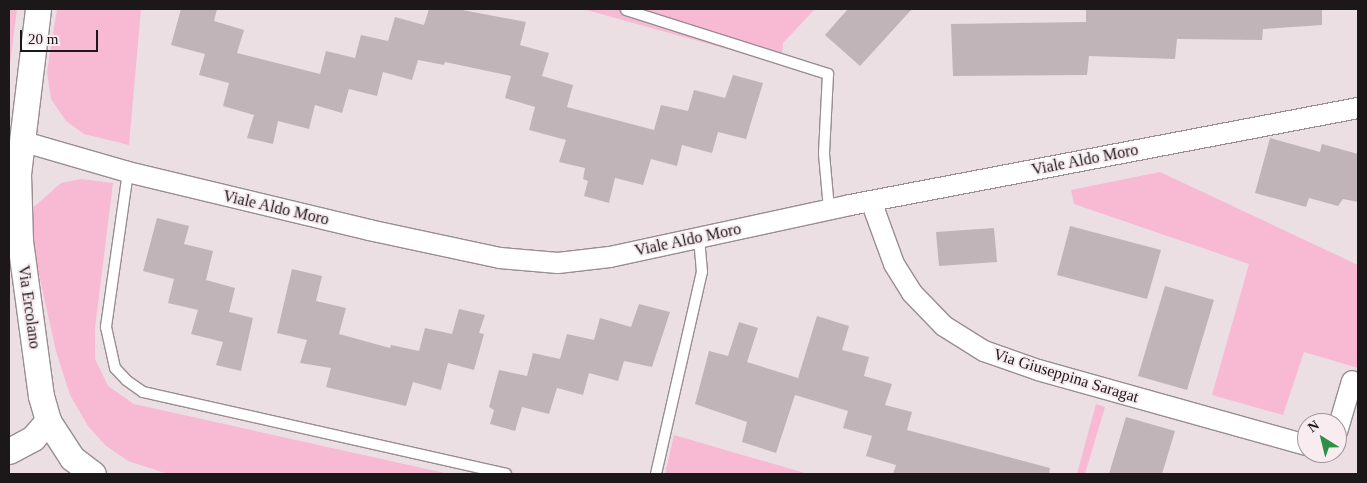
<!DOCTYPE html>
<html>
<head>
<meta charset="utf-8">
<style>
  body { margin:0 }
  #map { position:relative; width:1367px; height:483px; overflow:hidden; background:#ebdfe3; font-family:Georgia,serif }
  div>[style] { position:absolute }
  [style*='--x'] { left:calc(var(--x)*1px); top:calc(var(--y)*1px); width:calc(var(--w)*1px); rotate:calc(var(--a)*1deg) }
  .green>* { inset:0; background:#f8b9d3 }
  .building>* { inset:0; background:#c0b4b8 }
  .roads { filter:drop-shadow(1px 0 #998d92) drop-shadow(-1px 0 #998d92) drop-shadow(0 1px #998d92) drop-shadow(0 -1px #998d92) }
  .service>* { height:10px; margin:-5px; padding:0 5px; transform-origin:5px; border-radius:5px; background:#fff }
  .minor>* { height:20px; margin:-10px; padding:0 10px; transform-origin:10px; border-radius:10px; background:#fff }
  .tertiary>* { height:25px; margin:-12.5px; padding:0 12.5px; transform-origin:12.5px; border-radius:12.5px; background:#fff }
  span { translate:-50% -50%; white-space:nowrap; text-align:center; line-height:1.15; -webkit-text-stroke:4px #f8ecf0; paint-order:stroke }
  .street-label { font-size:16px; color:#1c181a }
  .frame { position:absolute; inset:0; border:10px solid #1c181a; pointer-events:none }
  .north { position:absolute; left:1297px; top:413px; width:50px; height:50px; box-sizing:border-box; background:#f8ecf0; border:1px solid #a0979a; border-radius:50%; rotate:324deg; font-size:14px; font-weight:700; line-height:20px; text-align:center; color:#1c181a }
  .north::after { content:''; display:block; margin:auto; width:18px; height:22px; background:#2e9044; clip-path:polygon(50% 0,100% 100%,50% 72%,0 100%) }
  .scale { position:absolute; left:20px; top:30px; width:78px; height:22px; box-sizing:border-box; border:2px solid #1c181a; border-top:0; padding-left:6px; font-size:15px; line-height:18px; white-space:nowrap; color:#1c181a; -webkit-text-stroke:4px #f8ecf0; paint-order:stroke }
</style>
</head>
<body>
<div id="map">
  <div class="green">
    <i style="clip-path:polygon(9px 9px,17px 9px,9px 72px)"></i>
    <i style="clip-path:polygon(57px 9px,141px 9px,129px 145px,84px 134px,66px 121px,51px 99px,47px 72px)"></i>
    <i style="clip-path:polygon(583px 9px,815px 9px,783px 43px,781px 64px)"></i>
    <i style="clip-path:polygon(1160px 172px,1358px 265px,1358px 368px,1304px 352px,1283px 415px,1212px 395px,1249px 264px,1074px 204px,1071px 190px)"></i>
    <i style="clip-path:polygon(81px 179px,113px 183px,95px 328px,95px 359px,108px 386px,134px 404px,449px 474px,168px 474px,128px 461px,105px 445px,88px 426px,70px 395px,56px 351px,24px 207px,35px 206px,61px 183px)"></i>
    <i style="clip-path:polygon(1096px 404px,1105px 407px,1085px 474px,1077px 474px)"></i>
    <i style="clip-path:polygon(674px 435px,808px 474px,665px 474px)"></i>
  </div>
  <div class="building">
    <i style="clip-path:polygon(181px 9px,217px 9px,214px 21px,244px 30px,237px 53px,320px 74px,326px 51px,355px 58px,361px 35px,388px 41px,395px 17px,424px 25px,429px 9px,457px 9px,526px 22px,520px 45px,549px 53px,542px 76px,573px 85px,567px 107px,654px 130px,661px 105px,688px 111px,694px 90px,725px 98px,733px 75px,763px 83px,746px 139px,718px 132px,712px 153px,682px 145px,677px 166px,651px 159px,643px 185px,615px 178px,609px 203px,584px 196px,588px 181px,583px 179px,585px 168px,559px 162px,566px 140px,529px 130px,535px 107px,505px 98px,511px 76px,445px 62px,444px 65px,418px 60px,412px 80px,383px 72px,377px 96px,349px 89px,342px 113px,315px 105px,309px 129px,278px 121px,273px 144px,247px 138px,254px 115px,223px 106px,229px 83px,199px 75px,205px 54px,171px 45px)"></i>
    <i style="clip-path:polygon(848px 9px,912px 9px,860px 66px,825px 35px)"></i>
    <i style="clip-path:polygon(1322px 9px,1322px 25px,1263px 29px,1262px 40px,1177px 39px,1175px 59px,1089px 56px,1087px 75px,953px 76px,951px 24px,1086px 22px,1086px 10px)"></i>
    <i style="clip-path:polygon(1270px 138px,1320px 152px,1322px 144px,1358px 154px,1358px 202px,1343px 199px,1338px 206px,1309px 198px,1306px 207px,1255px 193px)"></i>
    <i style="clip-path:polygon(157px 218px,189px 226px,184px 244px,213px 251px,206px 280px,235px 288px,229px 312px,253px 318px,241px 371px,216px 365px,223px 342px,191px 334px,198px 310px,168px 303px,174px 279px,143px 271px)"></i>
    <i style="clip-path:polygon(1070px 226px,1161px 250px,1147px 299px,1057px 275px)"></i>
    <i style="clip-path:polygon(994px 228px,997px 262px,939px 266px,936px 232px)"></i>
    <i style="clip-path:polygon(292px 269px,322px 276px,316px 301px,346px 308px,339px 334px,390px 348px,391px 345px,419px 351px,425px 328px,452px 334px,459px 309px,485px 315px,479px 333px,484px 334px,474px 370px,448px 363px,441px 390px,413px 382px,406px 406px,326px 387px,331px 368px,300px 363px,307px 340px,277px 333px)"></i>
    <i style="clip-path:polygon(1165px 286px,1214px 300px,1187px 390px,1138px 376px)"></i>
    <i style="clip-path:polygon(639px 304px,670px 312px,652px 367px,624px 361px,618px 381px,589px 373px,583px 395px,557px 388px,549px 414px,522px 407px,515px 431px,490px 424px,494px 410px,489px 407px,499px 370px,527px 376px,533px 353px,560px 359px,567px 334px,594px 340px,600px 318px,631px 327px)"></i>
    <i style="clip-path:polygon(817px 316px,849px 326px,842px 350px,869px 357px,864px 376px,892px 384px,885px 405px,912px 412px,907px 430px,1050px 468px,1049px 474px,893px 474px,896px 465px,866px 456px,872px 436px,843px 428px,848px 411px,795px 395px,776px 453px,742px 442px,747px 422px,695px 404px,709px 351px,728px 356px,739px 322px,758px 328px,747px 362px,798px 378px)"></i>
    <i style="clip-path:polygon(1126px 417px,1175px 431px,1162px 474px,1109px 474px)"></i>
  </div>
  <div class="roads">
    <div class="service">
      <i style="--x:626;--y:10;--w:212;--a:17.6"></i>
      <i style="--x:828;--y:74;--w:80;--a:92.9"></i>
      <i style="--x:824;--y:154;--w:55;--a:84.8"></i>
      <i style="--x:128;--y:172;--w:157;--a:98.1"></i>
      <i style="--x:106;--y:327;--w:42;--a:77.6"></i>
      <i style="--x:115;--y:368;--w:16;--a:47"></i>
      <i style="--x:126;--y:380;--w:21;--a:35"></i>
      <i style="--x:143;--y:392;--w:372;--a:12.7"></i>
      <i style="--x:656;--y:474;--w:207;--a:-77.2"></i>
      <i style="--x:702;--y:272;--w:34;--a:-95"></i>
    </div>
    <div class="minor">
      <i style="--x:21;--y:141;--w:111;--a:16.2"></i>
      <i style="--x:128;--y:172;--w:248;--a:13.5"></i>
      <i style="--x:369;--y:230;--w:134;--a:12.1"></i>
      <i style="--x:500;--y:258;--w:58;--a:4.9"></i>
      <i style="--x:558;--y:263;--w:52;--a:-6.6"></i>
      <i style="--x:610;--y:257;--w:246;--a:-12.2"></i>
      <i style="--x:850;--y:205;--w:517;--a:-10.81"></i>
      <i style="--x:871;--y:201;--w:67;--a:69.9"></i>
      <i style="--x:894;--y:264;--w:34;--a:58"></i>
      <i style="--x:912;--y:293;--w:46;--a:45.9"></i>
      <i style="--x:944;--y:326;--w:47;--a:32"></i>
      <i style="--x:984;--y:351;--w:57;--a:19.4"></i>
      <i style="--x:1038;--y:370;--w:279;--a:15.6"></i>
      <i style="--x:1337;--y:432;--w:53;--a:-73.6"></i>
    </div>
    <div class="tertiary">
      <i style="--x:38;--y:9;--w:166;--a:96.9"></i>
      <i style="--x:18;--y:174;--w:67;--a:88.3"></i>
      <i style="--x:20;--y:241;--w:156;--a:82.3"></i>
      <i style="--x:41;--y:396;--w:26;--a:74"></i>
      <i style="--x:48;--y:421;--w:44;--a:57"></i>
      <i style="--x:72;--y:458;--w:26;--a:37"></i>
      <i style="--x:9;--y:451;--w:27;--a:-28"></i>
      <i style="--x:33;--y:438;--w:23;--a:-49"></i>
    </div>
  </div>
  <div class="street-label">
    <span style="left:1085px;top:160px;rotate:-11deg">Viale Aldo Moro</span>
    <span style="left:276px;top:208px;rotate:13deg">Viale Aldo Moro</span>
    <span style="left:688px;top:240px;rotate:-12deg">Viale Aldo Moro</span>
    <span style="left:29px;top:307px;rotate:82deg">Via Ercolano</span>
    <span style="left:1066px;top:376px;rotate:17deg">Via Giuseppina Saragat</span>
  </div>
  <div class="frame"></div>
  <div class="north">N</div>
  <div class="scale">20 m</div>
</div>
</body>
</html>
